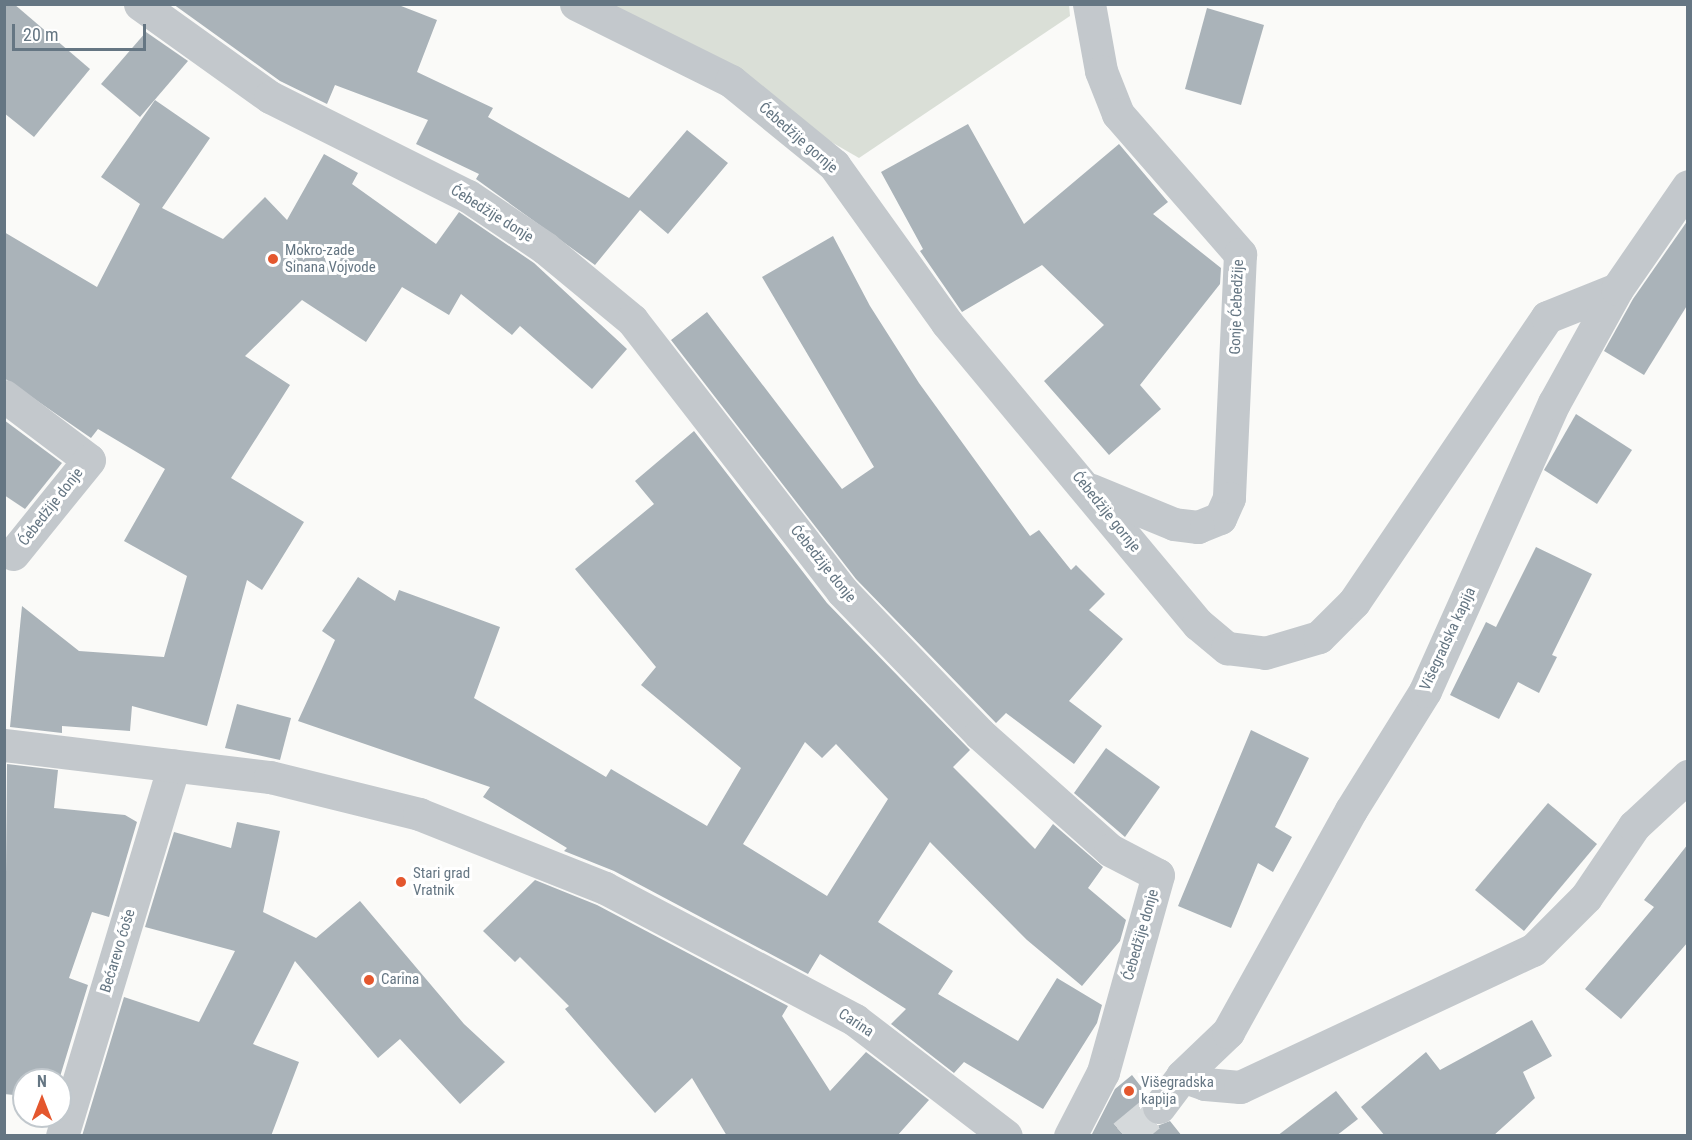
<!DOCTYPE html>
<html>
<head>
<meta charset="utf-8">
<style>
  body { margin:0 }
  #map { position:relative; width:1692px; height:1140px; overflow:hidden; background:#fafaf8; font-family:"Roboto Condensed",sans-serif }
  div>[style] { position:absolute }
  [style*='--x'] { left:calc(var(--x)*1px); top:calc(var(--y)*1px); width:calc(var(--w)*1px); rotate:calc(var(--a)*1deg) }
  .green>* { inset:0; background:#dadfd7 }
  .building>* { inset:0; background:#aab3b9 }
  .tertiary-tunnel>* { height:33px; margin-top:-16.5px; transform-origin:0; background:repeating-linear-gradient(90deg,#d5d9db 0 33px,transparent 0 49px) }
  .minor>* { height:33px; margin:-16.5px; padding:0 16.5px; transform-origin:16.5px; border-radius:16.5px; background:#c3c8cc }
  .tertiary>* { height:33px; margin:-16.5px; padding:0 16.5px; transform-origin:16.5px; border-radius:16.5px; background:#c3c8cc }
  .dots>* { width:16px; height:16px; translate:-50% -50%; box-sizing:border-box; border:3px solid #fff; border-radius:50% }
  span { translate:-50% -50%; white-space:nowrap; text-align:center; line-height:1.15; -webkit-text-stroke:6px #fff; paint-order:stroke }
  .street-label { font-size:15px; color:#657683 }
  .poi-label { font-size:15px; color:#657683 }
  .left { translate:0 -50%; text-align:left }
  .frame { position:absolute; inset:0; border:6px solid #657683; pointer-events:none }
  .north { position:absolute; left:12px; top:1068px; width:60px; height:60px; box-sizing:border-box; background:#fff; border:2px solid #c1c8cd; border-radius:50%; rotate:0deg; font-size:16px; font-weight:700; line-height:24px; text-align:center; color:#657683 }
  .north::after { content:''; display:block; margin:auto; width:21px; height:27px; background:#e4572e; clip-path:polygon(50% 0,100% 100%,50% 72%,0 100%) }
  .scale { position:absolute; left:12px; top:24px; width:134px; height:27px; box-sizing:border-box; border:3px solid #657683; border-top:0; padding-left:8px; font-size:18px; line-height:21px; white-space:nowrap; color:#657683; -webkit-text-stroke:4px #fff; paint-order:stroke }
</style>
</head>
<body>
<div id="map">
  <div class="green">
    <i style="clip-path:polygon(1069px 4px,1070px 16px,859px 158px,594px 5px)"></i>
  </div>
  <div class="building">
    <i style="clip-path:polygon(4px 4px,14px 4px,90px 69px,34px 137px,4px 113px)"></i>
    <i style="clip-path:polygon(173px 4px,396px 4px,437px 20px,417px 72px,493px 108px,488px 117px,629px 198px,687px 130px,728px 163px,668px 234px,640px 210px,595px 265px,476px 179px,479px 174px,416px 144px,428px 120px,335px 85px,327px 104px,280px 81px)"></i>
    <i style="clip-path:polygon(1207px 8px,1264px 25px,1241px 105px,1185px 89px)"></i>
    <i style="clip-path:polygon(146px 32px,188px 61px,140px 117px,101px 84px)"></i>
    <i style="clip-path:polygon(155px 100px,210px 138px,162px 208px,223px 239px,265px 197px,287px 220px,324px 154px,358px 173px,352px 184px,436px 244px,459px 212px,534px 263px,627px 349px,592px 389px,520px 326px,512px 335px,461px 294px,449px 315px,402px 287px,366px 342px,302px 300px,245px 356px,290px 385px,231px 478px,304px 522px,262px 590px,247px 580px,207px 726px,132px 706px,130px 731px,62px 726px,62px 733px,10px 727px,22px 606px,79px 651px,164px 657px,187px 576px,124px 541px,165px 469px,98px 429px,91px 438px,4px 378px,4px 232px,97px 287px,140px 204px,101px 177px)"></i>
    <i style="clip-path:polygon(968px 124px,1024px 224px,1119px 144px,1168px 202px,1153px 214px,1221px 268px,1220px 284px,1140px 385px,1161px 409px,1109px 455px,1044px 381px,1104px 325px,1042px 265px,962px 312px,920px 251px,923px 249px,881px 172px)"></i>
    <i style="clip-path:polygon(1688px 220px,1688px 304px,1644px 375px,1604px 351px,1633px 299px)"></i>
    <i style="clip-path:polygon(833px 236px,870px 306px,919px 383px,1030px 536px,1039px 530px,1071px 570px,1076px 565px,1105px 594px,1089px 610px,1123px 639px,1069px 701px,1102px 726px,1074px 764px,1006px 713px,996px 723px,856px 579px,671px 340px,707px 312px,842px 489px,874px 467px,762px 277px)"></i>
    <i style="clip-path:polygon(1576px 414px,1632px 450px,1597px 504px,1544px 470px)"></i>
    <i style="clip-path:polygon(4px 420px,62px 463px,25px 509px,4px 495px)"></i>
    <i style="clip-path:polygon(evenodd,694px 431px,827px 603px,970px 750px,953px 767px,1035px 849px,1053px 824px,1103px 867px,1088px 888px,1126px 920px,1120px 941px,1082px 986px,1027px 940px,930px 842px,878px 922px,953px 971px,938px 994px,1018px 1041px,1057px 978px,1102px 1005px,1097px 1023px,1043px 1109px,964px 1062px,954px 1073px,891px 1024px,906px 1009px,820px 954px,808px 974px,614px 871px,564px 851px,567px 848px,483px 797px,490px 787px,298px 721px,335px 640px,322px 631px,358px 577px,395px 601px,399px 590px,500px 627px,474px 698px,606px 777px,611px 769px,707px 826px,741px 768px,641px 685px,656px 667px,575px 569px,654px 504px,635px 481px,694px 431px,805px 742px,822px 758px,836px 744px,888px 799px,827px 896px,743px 844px,805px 742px)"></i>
    <i style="clip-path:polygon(1536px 547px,1592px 574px,1552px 655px,1557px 657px,1539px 693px,1518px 682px,1499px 719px,1450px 695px,1486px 622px,1496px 627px)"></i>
    <i style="clip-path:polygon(237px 704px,291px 718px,280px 760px,225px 748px)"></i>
    <i style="clip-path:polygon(1251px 730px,1309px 758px,1275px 827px,1292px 837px,1273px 872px,1258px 863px,1231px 928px,1178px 906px)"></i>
    <i style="clip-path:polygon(1106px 748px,1160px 787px,1125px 837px,1074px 793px)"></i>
    <i style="clip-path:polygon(7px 764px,58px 770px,54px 808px,125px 815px,137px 822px,109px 917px,92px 912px,69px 978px,88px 985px,59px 1080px,24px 1080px,24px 1096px,4px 1094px)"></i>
    <i style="clip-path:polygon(1548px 803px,1597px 844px,1524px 931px,1475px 890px)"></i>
    <i style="clip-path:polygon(237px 822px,280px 831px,263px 912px,316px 938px,360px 901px,464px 1024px,505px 1062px,460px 1104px,400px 1039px,378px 1058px,295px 961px,253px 1044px,299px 1062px,271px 1136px,82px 1136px,124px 997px,199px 1022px,235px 951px,145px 927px,174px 832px,231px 848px)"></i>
    <i style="clip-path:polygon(1688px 844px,1688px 942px,1621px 1019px,1585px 989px,1654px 907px,1644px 900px)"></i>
    <i style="clip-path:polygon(535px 880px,597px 905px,788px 1006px,782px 1016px,830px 1091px,866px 1052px,929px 1100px,897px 1136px,727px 1136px,692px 1078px,655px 1113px,565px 1009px,569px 1006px,520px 957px,515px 962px,483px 931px)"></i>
    <i style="clip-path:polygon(1532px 1020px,1552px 1056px,1523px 1072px,1535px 1098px,1493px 1136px,1385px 1136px,1361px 1107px,1426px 1052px,1440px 1070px)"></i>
    <i style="clip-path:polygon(1132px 1075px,1146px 1093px,1140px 1105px,1147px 1122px,1157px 1126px,1170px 1121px,1182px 1136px,1091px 1136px,1115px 1089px)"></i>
    <i style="clip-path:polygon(1336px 1091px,1358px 1119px,1336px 1136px,1277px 1136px)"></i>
  </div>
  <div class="tertiary-tunnel">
    <i style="--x:1124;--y:1136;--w:45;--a:-39.6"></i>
  </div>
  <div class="minor">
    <i style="--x:140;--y:4;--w:160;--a:35.6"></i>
    <i style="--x:270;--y:97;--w:221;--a:26.6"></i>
    <i style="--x:468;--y:196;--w:93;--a:34"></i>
    <i style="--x:545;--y:248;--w:113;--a:39.6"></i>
    <i style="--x:632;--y:320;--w:343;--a:52.2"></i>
    <i style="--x:842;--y:591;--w:199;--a:46"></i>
    <i style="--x:980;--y:734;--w:174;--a:41.7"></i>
    <i style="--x:1110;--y:850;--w:54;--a:27.5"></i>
    <i style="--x:1158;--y:875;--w:205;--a:105.6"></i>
    <i style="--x:1103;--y:1072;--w:72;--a:117.3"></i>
    <i style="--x:576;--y:4;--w:173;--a:26.4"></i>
    <i style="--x:731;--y:81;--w:133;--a:39.2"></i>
    <i style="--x:834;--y:165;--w:194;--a:54.4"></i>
    <i style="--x:947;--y:323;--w:392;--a:50.2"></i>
    <i style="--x:1198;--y:624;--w:38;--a:40"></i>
    <i style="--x:1227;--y:648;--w:38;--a:7"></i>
    <i style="--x:1265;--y:653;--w:56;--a:-16.5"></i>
    <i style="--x:1319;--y:637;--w:49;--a:-45"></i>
    <i style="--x:1354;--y:602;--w:344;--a:-55.9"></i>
    <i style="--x:1547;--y:317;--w:75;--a:-21.8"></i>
    <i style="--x:1089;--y:4;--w:68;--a:79.8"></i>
    <i style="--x:1101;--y:71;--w:46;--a:68.4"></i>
    <i style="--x:1118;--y:114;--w:186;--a:48.9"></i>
    <i style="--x:1240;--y:254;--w:244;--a:92.6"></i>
    <i style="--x:1229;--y:498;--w:22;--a:114"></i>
    <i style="--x:1220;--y:518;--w:24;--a:158"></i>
    <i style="--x:1198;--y:527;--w:24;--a:-173"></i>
    <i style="--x:1174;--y:524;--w:90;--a:-157.7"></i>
    <i style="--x:4;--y:396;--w:106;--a:37"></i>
    <i style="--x:89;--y:460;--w:121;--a:129"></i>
    <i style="--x:1182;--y:1076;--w:24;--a:19"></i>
    <i style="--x:1205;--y:1084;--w:35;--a:5"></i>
    <i style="--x:1240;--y:1087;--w:323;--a:-25.1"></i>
    <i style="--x:1533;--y:950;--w:75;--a:-45"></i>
    <i style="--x:1586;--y:897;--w:86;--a:-55.9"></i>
    <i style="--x:1634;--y:826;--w:74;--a:-42.8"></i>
    <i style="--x:62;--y:1136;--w:387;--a:-73.2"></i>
  </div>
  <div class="tertiary">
    <i style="--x:4;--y:745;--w:268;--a:6.9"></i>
    <i style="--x:270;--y:777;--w:154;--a:13.9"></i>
    <i style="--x:419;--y:814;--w:200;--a:21.7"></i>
    <i style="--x:605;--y:888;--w:283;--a:27.8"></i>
    <i style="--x:855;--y:1020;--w:190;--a:37.5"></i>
    <i style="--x:1159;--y:1107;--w:39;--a:-53"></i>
    <i style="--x:1182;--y:1076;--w:64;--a:-43.7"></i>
    <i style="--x:1228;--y:1032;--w:254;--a:-61"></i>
    <i style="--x:1351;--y:810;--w:140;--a:-58.1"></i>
    <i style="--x:1425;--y:691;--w:316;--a:-65.9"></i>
    <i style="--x:1554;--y:403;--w:130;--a:-61.1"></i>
    <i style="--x:1617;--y:289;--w:125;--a:-55.4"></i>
  </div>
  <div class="dots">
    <i style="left:273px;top:259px;background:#e4572e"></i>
    <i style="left:401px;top:882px;background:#e4572e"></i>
    <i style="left:369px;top:980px;background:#e4572e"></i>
    <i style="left:1129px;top:1091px;background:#e4572e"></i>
  </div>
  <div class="street-label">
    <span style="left:798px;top:138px;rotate:41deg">Ćebedžije gornje</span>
    <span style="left:492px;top:214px;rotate:32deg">Ćebedžije donje</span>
    <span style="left:1237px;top:307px;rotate:-88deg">Gonje Ćebedžije</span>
    <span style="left:51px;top:507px;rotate:-52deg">Ćebedžije donje</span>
    <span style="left:1106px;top:512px;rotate:51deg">Ćebedžije gornje</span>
    <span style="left:823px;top:564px;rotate:51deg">Ćebedžije donje</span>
    <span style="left:1448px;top:639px;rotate:-65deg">Višegradska kapija</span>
    <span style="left:1141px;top:935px;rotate:-74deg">Ćebedžije donje</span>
    <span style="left:118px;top:951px;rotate:-73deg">Bećarevo ćoše</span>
    <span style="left:856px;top:1023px;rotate:33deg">Carina</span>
  </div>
  <div class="poi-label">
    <span class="left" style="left:285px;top:259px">Mokro-zade<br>Sinana Vojvode</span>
    <span class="left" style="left:413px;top:882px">Stari grad<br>Vratnik</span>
    <span class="left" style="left:381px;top:980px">Carina</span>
    <span class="left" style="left:1141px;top:1091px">Višegradska<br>kapija</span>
  </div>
  <div class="frame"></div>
  <div class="north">N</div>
  <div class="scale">20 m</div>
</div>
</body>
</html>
